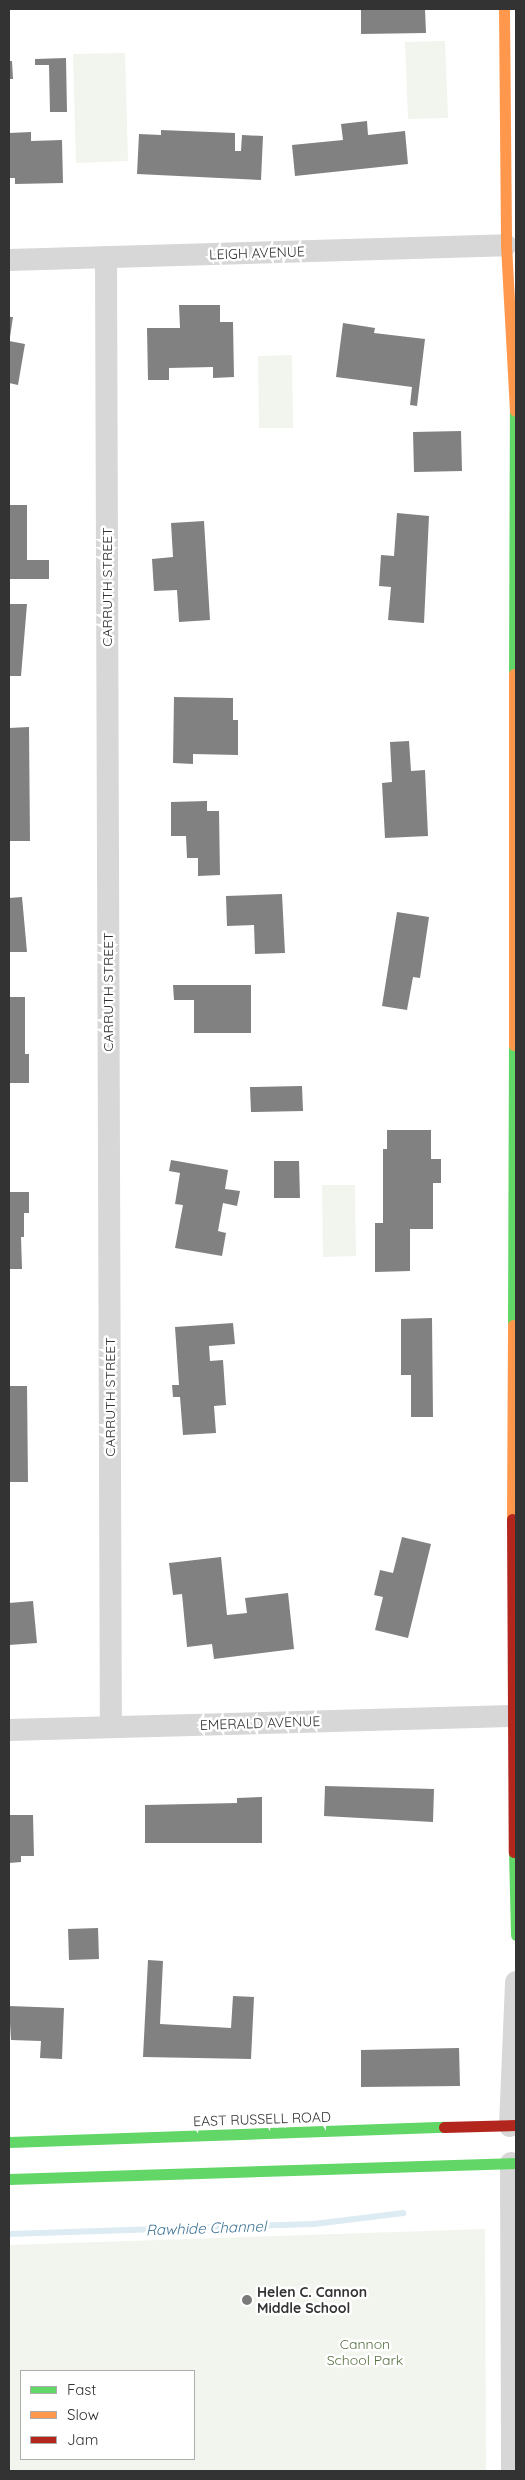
<!DOCTYPE html>
<html>
<head>
<meta charset="utf-8">
<style>
  body { margin:0 }
  #map { position:relative; width:525px; height:2480px; overflow:hidden; background:#fff; font-family:Quicksand,sans-serif }
  div>[style] { position:absolute }
  [style*='--x'] { left:calc(var(--x)*1px); top:calc(var(--y)*1px); width:calc(var(--w)*1px); rotate:calc(var(--a)*1deg) }
  .green>* { inset:0; background:#f1f5ed }
  .stream>* { height:6px; margin:-3px; padding:0 3px; transform-origin:3px; border-radius:3px; background:#ddebf3 }
  .building>* { inset:0; background:#818181 }
  .street>* { height:22px; margin:-11px; padding:0 11px; transform-origin:11px; border-radius:11px; background:#d7d7d7 }
  .fast>* { height:11px; margin:-5.5px; padding:0 5.5px; transform-origin:5.5px; border-radius:5.5px; background:#63d668 }
  .slow>* { height:11px; margin:-5.5px; padding:0 5.5px; transform-origin:5.5px; border-radius:5.5px; background:#ff974d }
  .jam>* { height:11px; margin:-5.5px; padding:0 5.5px; transform-origin:5.5px; border-radius:5.5px; background:#b3261e }
  .dots>* { width:14px; height:14px; translate:-50% -50%; box-sizing:border-box; border:2px solid #fff; border-radius:50% }
  span { translate:-50% -50%; white-space:nowrap; text-align:center; line-height:1.15; -webkit-text-stroke:5px #fff; paint-order:stroke }
  .street-label { font-size:14px; color:#333 }
  .poi-label { font-size:14px; color:#333; font-weight:700 }
  .left { translate:0 -50%; text-align:left }
  .park-label { font-size:14px; color:#56703f }
  .water-label { font-size:15px; color:#3f7597; font-style:italic }
  .frame { position:absolute; inset:0; border:10px solid #333; pointer-events:none }
  .legend { position:absolute; left:20px; top:2370px; width:175px; height:90px; box-sizing:border-box; background:#fff; border:1px solid #adadad; margin:0; padding:6px 9px; list-style:none; font-size:15px; color:#333 }
  .legend li { display:flex; align-items:center; gap:10px; height:25px }
  .legend b { width:25px; border:1px solid #adadad }
</style>
</head>
<body>
<div id="map">
  <div class="green">
    <i style="clip-path:polygon(445px 41px,448px 118px,408px 119px,405px 42px)"></i>
    <i style="clip-path:polygon(125px 53px,128px 161px,76px 163px,73px 54px)"></i>
    <i style="clip-path:polygon(292px 355px,293px 428px,259px 428px,258px 356px)"></i>
    <i style="clip-path:polygon(322px 1185px,355px 1185px,356px 1256px,323px 1257px)"></i>
    <i style="clip-path:polygon(evenodd,485px 2229px,486px 2471px,9px 2471px,9px 2245px,485px 2229px,21px 2371px,194px 2371px,194px 2459px,21px 2459px,21px 2371px)"></i>
  </div>
  <div class="stream">
    <i style="--x:9;--y:2234;--w:305;--a:-1.9"></i>
    <i style="--x:314;--y:2224;--w:90;--a:-7"></i>
  </div>
  <div class="building">
    <i style="clip-path:polygon(361px 9px,425px 9px,426px 33px,361px 34px)"></i>
    <i style="clip-path:polygon(66px 58px,67px 112px,50px 112px,49px 65px,35px 65px,35px 59px)"></i>
    <i style="clip-path:polygon(9px 61px,12px 61px,13px 79px,9px 79px)"></i>
    <i style="clip-path:polygon(367px 121px,368px 135px,405px 131px,408px 164px,295px 176px,292px 145px,343px 140px,341px 124px)"></i>
    <i style="clip-path:polygon(161px 130px,235px 133px,235px 151px,241px 151px,242px 135px,263px 136px,261px 180px,137px 174px,139px 134px,161px 135px)"></i>
    <i style="clip-path:polygon(31px 132px,31px 141px,62px 140px,63px 183px,15px 184px,15px 178px,9px 178px,9px 133px)"></i>
    <i style="clip-path:polygon(179px 305px,220px 305px,220px 322px,233px 322px,234px 377px,213px 378px,213px 367px,169px 368px,169px 380px,148px 380px,147px 328px,180px 328px)"></i>
    <i style="clip-path:polygon(9px 317px,13px 317px,10px 337px,9px 337px)"></i>
    <i style="clip-path:polygon(343px 323px,375px 328px,374px 333px,425px 339px,417px 406px,410px 405px,412px 387px,336px 377px)"></i>
    <i style="clip-path:polygon(9px 341px,25px 344px,18px 385px,9px 383px)"></i>
    <i style="clip-path:polygon(461px 431px,462px 471px,414px 472px,413px 432px)"></i>
    <i style="clip-path:polygon(9px 505px,27px 505px,27px 560px,49px 560px,49px 579px,9px 579px)"></i>
    <i style="clip-path:polygon(397px 513px,429px 516px,424px 623px,388px 620px,391px 587px,379px 586px,381px 555px,394px 556px)"></i>
    <i style="clip-path:polygon(204px 521px,210px 620px,179px 622px,177px 590px,154px 591px,152px 559px,173px 557px,171px 523px)"></i>
    <i style="clip-path:polygon(9px 604px,27px 604px,21px 676px,9px 676px)"></i>
    <i style="clip-path:polygon(174px 697px,233px 698px,233px 720px,238px 720px,238px 755px,193px 754px,193px 764px,173px 763px)"></i>
    <i style="clip-path:polygon(29px 727px,30px 841px,9px 841px,9px 728px)"></i>
    <i style="clip-path:polygon(409px 741px,411px 771px,425px 770px,428px 836px,385px 838px,382px 783px,392px 782px,390px 742px)"></i>
    <i style="clip-path:polygon(207px 801px,207px 811px,219px 811px,220px 875px,198px 876px,198px 858px,187px 858px,186px 836px,171px 836px,171px 802px)"></i>
    <i style="clip-path:polygon(282px 894px,285px 953px,255px 954px,254px 925px,227px 926px,226px 896px)"></i>
    <i style="clip-path:polygon(22px 897px,27px 952px,9px 952px,9px 898px)"></i>
    <i style="clip-path:polygon(397px 912px,429px 917px,420px 978px,413px 977px,407px 1010px,382px 1006px)"></i>
    <i style="clip-path:polygon(173px 985px,251px 985px,251px 1033px,194px 1033px,194px 1000px,174px 1000px)"></i>
    <i style="clip-path:polygon(9px 997px,25px 997px,25px 1054px,29px 1054px,29px 1083px,9px 1083px)"></i>
    <i style="clip-path:polygon(302px 1086px,303px 1111px,251px 1112px,250px 1087px)"></i>
    <i style="clip-path:polygon(387px 1130px,431px 1130px,431px 1159px,441px 1159px,441px 1183px,433px 1183px,433px 1229px,410px 1229px,410px 1271px,375px 1272px,375px 1223px,383px 1223px,383px 1149px,387px 1149px)"></i>
    <i style="clip-path:polygon(171px 1160px,228px 1170px,225px 1189px,240px 1191px,237px 1206px,223px 1203px,218px 1231px,226px 1233px,222px 1256px,175px 1248px,183px 1205px,175px 1204px,180px 1173px,169px 1171px)"></i>
    <i style="clip-path:polygon(274px 1161px,299px 1161px,300px 1198px,274px 1198px)"></i>
    <i style="clip-path:polygon(9px 1192px,29px 1192px,29px 1213px,24px 1213px,24px 1237px,21px 1237px,22px 1269px,9px 1269px)"></i>
    <i style="clip-path:polygon(432px 1318px,433px 1417px,411px 1417px,411px 1375px,401px 1375px,401px 1319px)"></i>
    <i style="clip-path:polygon(233px 1323px,235px 1344px,209px 1346px,210px 1361px,223px 1360px,226px 1405px,214px 1406px,216px 1433px,183px 1435px,180px 1397px,173px 1397px,172px 1385px,179px 1385px,175px 1327px)"></i>
    <i style="clip-path:polygon(9px 1386px,27px 1386px,28px 1482px,9px 1482px)"></i>
    <i style="clip-path:polygon(402px 1537px,431px 1544px,408px 1638px,375px 1630px,383px 1597px,374px 1595px,380px 1570px,393px 1573px)"></i>
    <i style="clip-path:polygon(221px 1557px,227px 1615px,247px 1613px,245px 1598px,288px 1593px,294px 1649px,214px 1659px,212px 1644px,187px 1647px,182px 1594px,173px 1595px,169px 1563px)"></i>
    <i style="clip-path:polygon(33px 1601px,37px 1643px,9px 1645px,9px 1603px)"></i>
    <i style="clip-path:polygon(325px 1786px,434px 1789px,433px 1822px,324px 1816px)"></i>
    <i style="clip-path:polygon(262px 1797px,262px 1843px,145px 1843px,145px 1805px,237px 1803px,237px 1798px)"></i>
    <i style="clip-path:polygon(9px 1815px,33px 1815px,34px 1856px,21px 1856px,21px 1862px,9px 1863px)"></i>
    <i style="clip-path:polygon(98px 1928px,99px 1959px,69px 1960px,68px 1929px)"></i>
    <i style="clip-path:polygon(148px 1960px,163px 1961px,160px 2024px,231px 2028px,233px 1996px,254px 1997px,251px 2059px,143px 2057px)"></i>
    <i style="clip-path:polygon(9px 2006px,64px 2008px,62px 2059px,40px 2058px,41px 2041px,11px 2040px)"></i>
    <i style="clip-path:polygon(459px 2048px,460px 2086px,361px 2087px,361px 2050px)"></i>
  </div>
  <div class="street">
    <i style="--x:106;--y:257;--w:1470;--a:89.81"></i>
    <i style="--x:9;--y:260;--w:497;--a:-1.7"></i>
    <i style="--x:9;--y:1730;--w:503;--a:-1.59"></i>
    <i style="--x:510;--y:2126;--w:144;--a:-87.6"></i>
    <i style="--x:511;--y:2163;--w:308;--a:89.8"></i>
  </div>
  <div class="fast">
    <i style="--x:514;--y:674;--w:263;--a:-89.8"></i>
    <i style="--x:513;--y:1325;--w:280;--a:-89.8"></i>
    <i style="--x:514;--y:1852;--w:83;--a:88.6"></i>
    <i style="--x:9;--y:2142;--w:435;--a:-2"></i>
    <i style="--x:9;--y:2179;--w:507;--a:-1.81"></i>
  </div>
  <div class="slow">
    <i style="--x:504;--y:9;--w:236;--a:89.5"></i>
    <i style="--x:506;--y:245;--w:166;--a:86.9"></i>
    <i style="--x:514;--y:1045;--w:371;--a:-90"></i>
    <i style="--x:512;--y:1519;--w:194;--a:-89.7"></i>
  </div>
  <div class="jam">
    <i style="--x:512;--y:1519;--w:333;--a:89.7"></i>
    <i style="--x:444;--y:2127;--w:72;--a:-1.6"></i>
  </div>
  <div class="dots">
    <i style="left:247px;top:2300px;background:#7a7a7a"></i>
  </div>
  <div class="street-label">
    <span style="left:257px;top:253px;rotate:-2deg">LEIGH AVENUE</span>
    <span style="left:107px;top:587px;rotate:-90deg">CARRUTH STREET</span>
    <span style="left:108px;top:992px;rotate:-90deg">CARRUTH STREET</span>
    <span style="left:110px;top:1397px;rotate:-90deg">CARRUTH STREET</span>
    <span style="left:260px;top:1723px;rotate:-2deg">EMERALD AVENUE</span>
    <span style="left:262px;top:2119px;rotate:-2deg">EAST RUSSELL ROAD</span>
  </div>
  <div class="poi-label">
    <span class="left" style="left:257px;top:2300px">Helen C. Cannon<br>Middle School</span>
  </div>
  <div class="park-label">
    <span style="left:365px;top:2352px">Cannon<br>School Park</span>
  </div>
  <div class="water-label">
    <span style="left:206px;top:2228px;rotate:-2deg">Rawhide Channel</span>
  </div>
  <div class="frame"></div>
  <ul class="legend">
  <li><b style="height:6px;background:#63d668"></b>Fast</li>
  <li><b style="height:6px;background:#ff974d"></b>Slow</li>
  <li><b style="height:6px;background:#b3261e"></b>Jam</li>
  </ul>
</div>
</body>
</html>
